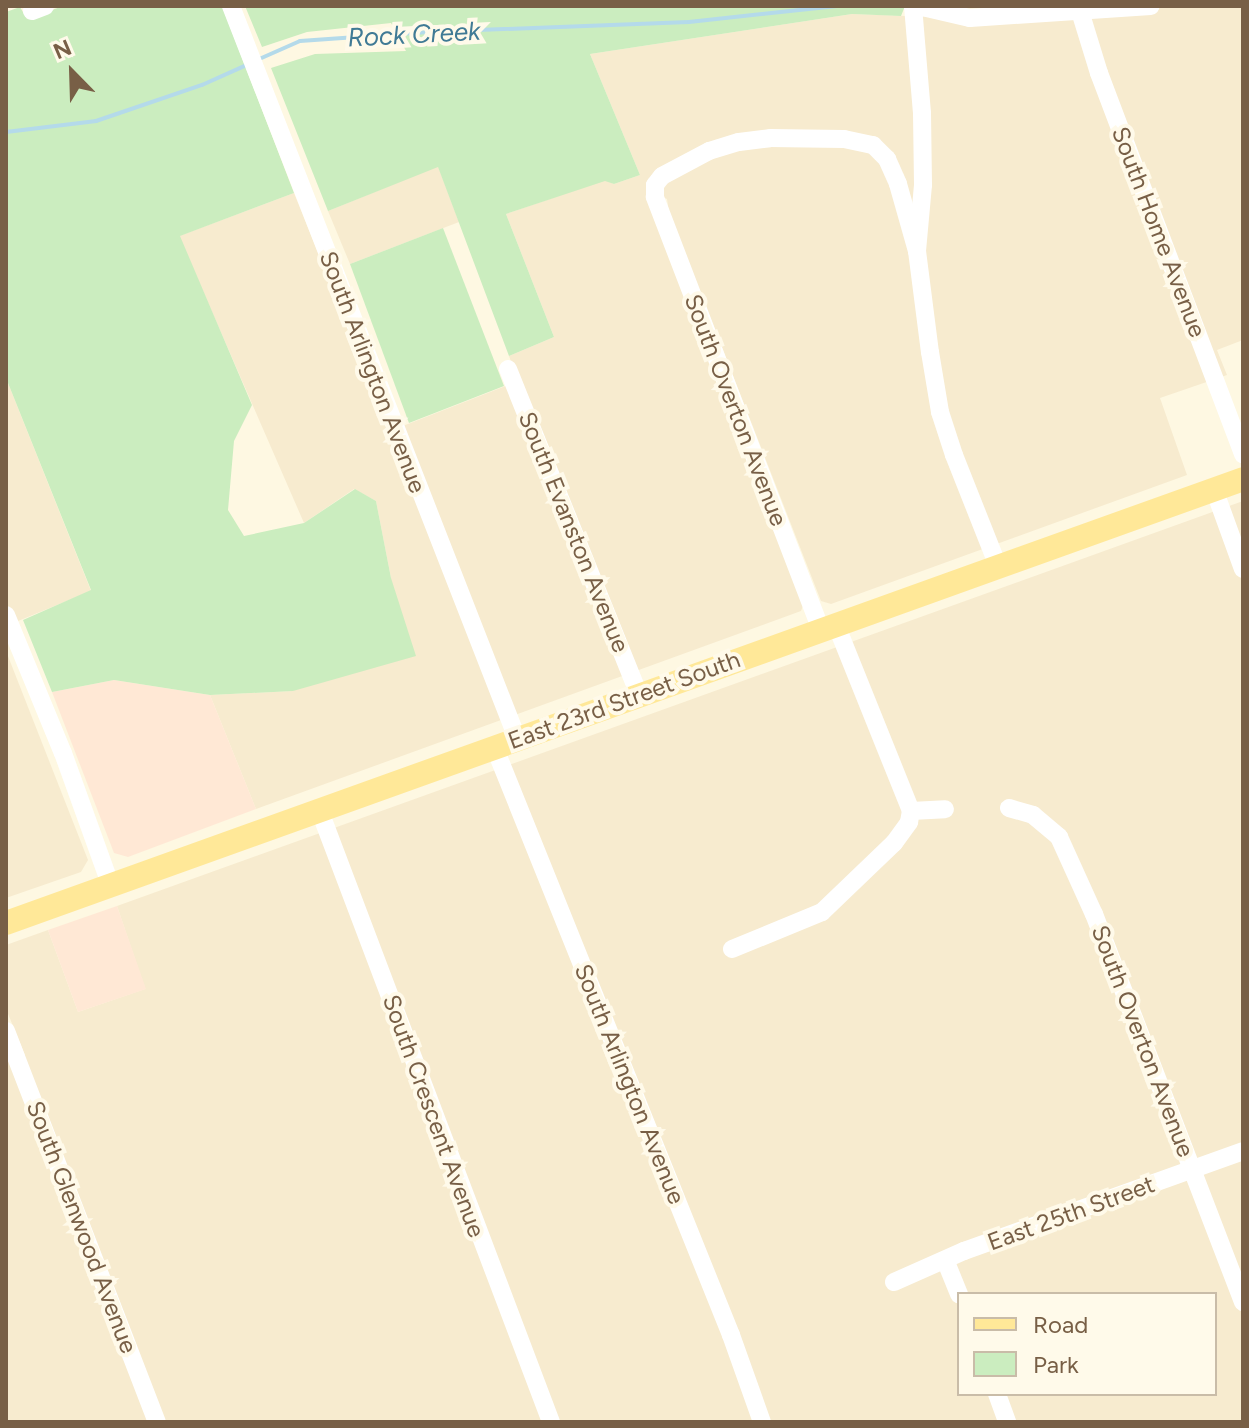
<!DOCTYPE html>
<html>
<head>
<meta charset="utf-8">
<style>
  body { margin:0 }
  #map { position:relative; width:1249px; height:1428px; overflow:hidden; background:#fef8e2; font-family:Figtree,sans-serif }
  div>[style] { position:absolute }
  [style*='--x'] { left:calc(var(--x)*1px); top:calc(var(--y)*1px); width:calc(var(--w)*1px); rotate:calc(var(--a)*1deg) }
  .residential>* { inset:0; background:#f7ebcf }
  .commercial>* { inset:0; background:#ffe8d5 }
  .green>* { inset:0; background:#cbedbf }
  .stream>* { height:4px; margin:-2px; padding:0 2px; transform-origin:2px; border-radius:2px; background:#b4daea }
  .minor>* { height:18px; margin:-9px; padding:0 9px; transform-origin:9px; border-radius:9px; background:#fff }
  .major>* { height:24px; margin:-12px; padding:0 12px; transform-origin:12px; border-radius:12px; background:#ffe898 }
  span { translate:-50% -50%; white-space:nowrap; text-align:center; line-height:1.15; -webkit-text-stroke:8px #fffaea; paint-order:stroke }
  .street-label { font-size:24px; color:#785f46 }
  .water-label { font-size:26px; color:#407a95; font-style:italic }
  .frame { position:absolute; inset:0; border:8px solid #785f46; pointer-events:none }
  .legend { position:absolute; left:957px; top:1292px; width:260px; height:104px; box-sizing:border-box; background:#fffaea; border:2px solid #c9bca8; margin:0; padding:10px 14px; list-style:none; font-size:24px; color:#785f46 }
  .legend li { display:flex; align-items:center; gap:16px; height:40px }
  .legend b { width:40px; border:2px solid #c9bca8 }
  .north { position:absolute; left:32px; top:32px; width:80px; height:80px; -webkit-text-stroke:6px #fffaea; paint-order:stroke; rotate:337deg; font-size:22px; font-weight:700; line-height:32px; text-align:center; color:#785f46 }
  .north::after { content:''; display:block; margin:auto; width:28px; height:36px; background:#785f46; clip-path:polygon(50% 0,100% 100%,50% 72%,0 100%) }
</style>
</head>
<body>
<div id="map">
  <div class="residential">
    <i style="clip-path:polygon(1017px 6px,1243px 6px,1243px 340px,1217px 350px,1227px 375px,1160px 398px,1187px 475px,831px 604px,821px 601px,669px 212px,667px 199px,647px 190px,804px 603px,801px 611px,256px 809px,210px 695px,293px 691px,391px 578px,376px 501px,354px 489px,304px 523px,179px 236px,294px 193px,390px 431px,518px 381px,509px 356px,554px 337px,506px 214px,605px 180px,614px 184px,640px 175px,590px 54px,852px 14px,933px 17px)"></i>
    <i style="clip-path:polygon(438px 166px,459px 222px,350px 264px,328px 211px)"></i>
    <i style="clip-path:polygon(6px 378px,91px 591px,6px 626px)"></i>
    <i style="clip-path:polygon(evenodd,1243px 501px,1243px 1422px,6px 1422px,6px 1062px,25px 1055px,6px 1009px,6px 945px,48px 930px,78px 1012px,145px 989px,117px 906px,1243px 501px,959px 1294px,1215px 1294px,1215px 1394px,959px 1394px,959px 1294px)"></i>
    <i style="clip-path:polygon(6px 651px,88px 860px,81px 872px,6px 898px)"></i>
  </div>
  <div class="commercial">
    <i style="clip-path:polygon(114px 680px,210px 695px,256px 809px,128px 857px,114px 853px,52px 692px)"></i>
    <i style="clip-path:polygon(117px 906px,146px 989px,78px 1012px,48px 930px)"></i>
  </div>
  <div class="green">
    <i style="clip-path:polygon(63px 6px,222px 6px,294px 193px,180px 236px,252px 405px,234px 441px,228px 510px,244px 536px,304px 523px,355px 489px,376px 501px,391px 578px,416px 656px,293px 691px,210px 695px,114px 680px,52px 692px,23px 620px,91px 590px,6px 378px,6px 12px,20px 7px,27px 19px)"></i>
    <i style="clip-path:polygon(245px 6px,905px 6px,901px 16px,852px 14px,590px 54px,640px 175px,614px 184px,605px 181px,506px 214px,554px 337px,509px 356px,438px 167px,328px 211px,271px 68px,315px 54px,406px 51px,391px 23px,307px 32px,262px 47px)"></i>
    <i style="clip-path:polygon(443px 228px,504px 386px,409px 423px,350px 264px)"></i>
  </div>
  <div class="stream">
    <i style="--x:257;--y:60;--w:47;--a:-23.8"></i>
    <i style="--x:300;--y:41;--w:128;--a:-4"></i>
    <i style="--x:428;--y:32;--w:261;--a:-2.2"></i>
    <i style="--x:689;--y:22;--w:149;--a:-6.2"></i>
    <i style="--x:6;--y:132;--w:91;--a:-7"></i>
    <i style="--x:96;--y:121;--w:112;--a:-18.8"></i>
    <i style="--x:202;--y:85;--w:51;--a:-24.1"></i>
  </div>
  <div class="minor">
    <i style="--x:231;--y:6;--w:786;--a:68.66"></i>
    <i style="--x:913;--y:6;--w:107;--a:85.2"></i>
    <i style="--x:922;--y:113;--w:72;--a:89.2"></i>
    <i style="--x:923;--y:185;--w:66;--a:95.2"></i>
    <i style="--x:917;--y:251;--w:102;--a:82.7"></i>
    <i style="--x:930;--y:352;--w:61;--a:80.5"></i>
    <i style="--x:940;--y:412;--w:45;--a:72"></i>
    <i style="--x:954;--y:455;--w:119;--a:68.4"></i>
    <i style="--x:918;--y:6;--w:53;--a:13"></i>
    <i style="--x:970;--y:18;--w:181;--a:-3.8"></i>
    <i style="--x:1079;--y:8;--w:68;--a:72.9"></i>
    <i style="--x:1099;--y:73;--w:408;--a:69.3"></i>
    <i style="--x:32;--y:11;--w:14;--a:-21"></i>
    <i style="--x:508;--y:369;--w:351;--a:68.1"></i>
    <i style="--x:1214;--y:489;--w:85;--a:70.1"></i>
    <i style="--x:6;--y:615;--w:149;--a:67.6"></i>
    <i style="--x:63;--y:753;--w:141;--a:70.2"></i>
    <i style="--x:821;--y:630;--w:464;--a:-111"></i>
    <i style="--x:655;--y:197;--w:12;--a:-90"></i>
    <i style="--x:655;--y:185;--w:11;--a:-52"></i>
    <i style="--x:662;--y:176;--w:53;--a:-28"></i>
    <i style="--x:709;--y:151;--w:31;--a:-17"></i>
    <i style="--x:739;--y:142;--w:31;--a:-7"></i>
    <i style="--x:770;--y:138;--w:74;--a:0.8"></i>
    <i style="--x:844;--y:139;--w:30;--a:12"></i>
    <i style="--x:873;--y:145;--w:20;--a:45"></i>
    <i style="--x:887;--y:159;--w:27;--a:66"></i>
    <i style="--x:898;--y:184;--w:70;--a:74.2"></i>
    <i style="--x:494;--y:746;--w:635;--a:68.08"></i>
    <i style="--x:731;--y:1335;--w:92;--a:70.4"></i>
    <i style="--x:1009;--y:808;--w:25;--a:16"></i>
    <i style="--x:1033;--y:815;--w:34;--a:40"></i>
    <i style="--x:1059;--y:837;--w:85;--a:65.6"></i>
    <i style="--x:1094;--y:914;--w:416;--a:69"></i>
    <i style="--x:319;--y:809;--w:655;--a:69.27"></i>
    <i style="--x:911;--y:811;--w:34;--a:-3"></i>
    <i style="--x:732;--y:949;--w:97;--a:-22.3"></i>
    <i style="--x:822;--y:912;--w:100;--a:-43.8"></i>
    <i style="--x:894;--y:843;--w:26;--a:-54"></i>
    <i style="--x:909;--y:822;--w:11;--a:-80"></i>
    <i style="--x:911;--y:811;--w:201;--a:-111.9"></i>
    <i style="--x:6;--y:1031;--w:419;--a:68.9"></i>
    <i style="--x:946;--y:1262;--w:35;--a:68"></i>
    <i style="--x:894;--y:1282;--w:77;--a:-23.9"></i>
    <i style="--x:964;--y:1251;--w:296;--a:-19.7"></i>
    <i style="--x:997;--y:1394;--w:30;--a:70"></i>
  </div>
  <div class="major">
    <i style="--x:6;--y:923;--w:1314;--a:-19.74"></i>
  </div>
  <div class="street-label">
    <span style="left:1159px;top:232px;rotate:69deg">South Home Avenue</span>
    <span style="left:373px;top:372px;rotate:69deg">South Arlington Avenue</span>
    <span style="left:736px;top:410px;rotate:69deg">South Overton Avenue</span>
    <span style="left:574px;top:532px;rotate:68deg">South Evanston Avenue</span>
    <span style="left:624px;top:700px;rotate:-20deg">East 23rd Street South</span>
    <span style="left:1143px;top:1041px;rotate:69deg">South Overton Avenue</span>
    <span style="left:630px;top:1084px;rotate:68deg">South Arlington Avenue</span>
    <span style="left:434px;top:1116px;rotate:70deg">South Crescent Avenue</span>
    <span style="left:1071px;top:1213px;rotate:-20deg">East 25th Street</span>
    <span style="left:82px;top:1227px;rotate:69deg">South Glenwood Avenue</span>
  </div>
  <div class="water-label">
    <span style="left:414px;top:35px;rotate:-3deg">Rock Creek</span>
  </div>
  <div class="frame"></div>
  <ul class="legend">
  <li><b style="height:10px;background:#ffe898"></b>Road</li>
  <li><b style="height:22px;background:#cbedbf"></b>Park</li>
  </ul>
  <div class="north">N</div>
</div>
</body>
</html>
